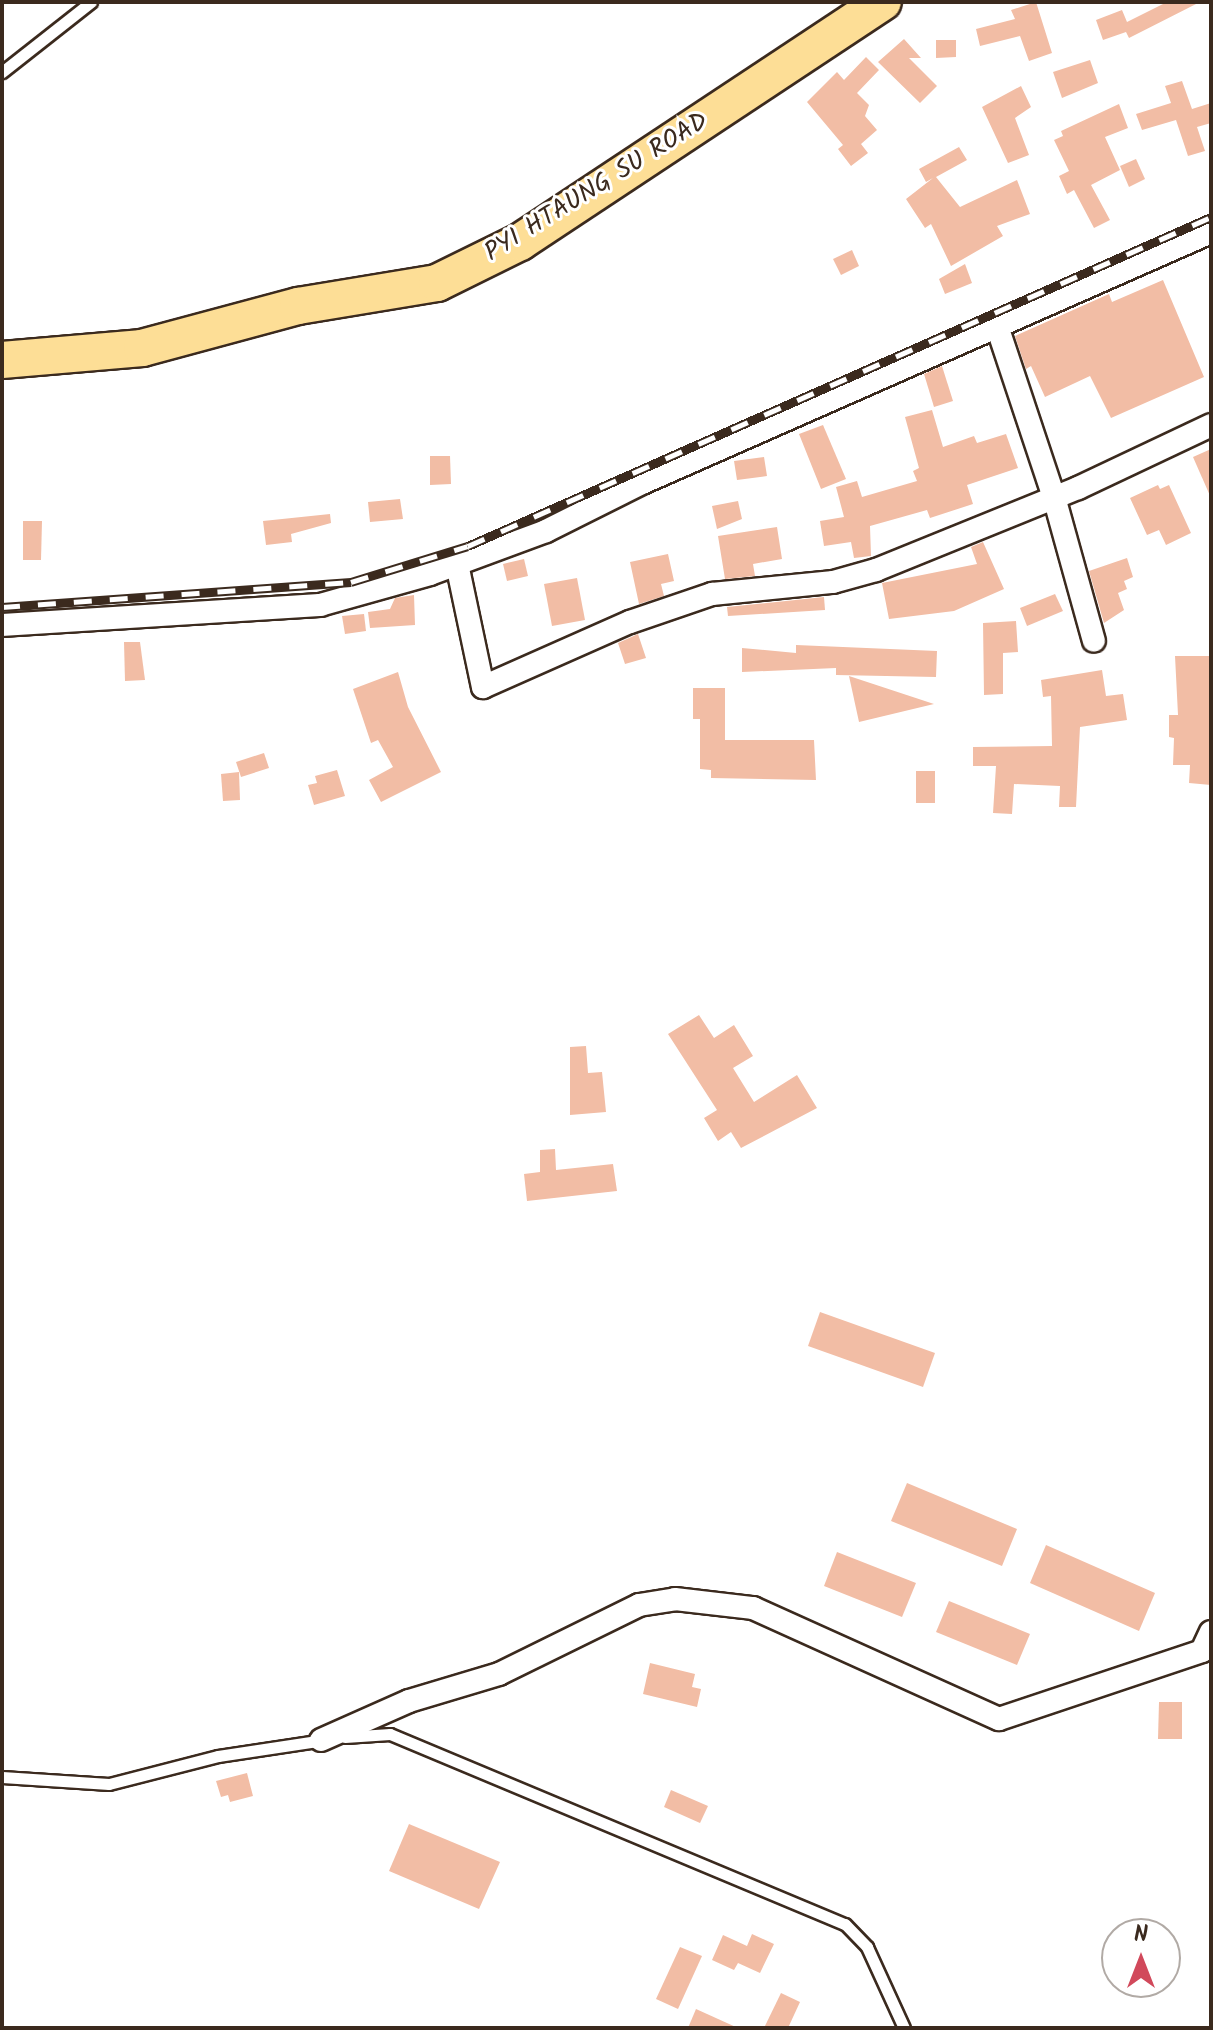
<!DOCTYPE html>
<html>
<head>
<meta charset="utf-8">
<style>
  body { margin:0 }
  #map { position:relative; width:1213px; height:2030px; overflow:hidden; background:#fff; font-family:Kalam,sans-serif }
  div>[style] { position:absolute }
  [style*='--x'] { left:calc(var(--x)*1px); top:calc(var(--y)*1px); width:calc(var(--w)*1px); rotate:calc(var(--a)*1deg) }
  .building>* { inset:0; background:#f2bda5 }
  .roads { filter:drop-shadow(2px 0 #3b2a1e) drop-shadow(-2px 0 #3b2a1e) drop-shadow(0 2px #3b2a1e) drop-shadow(0 -2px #3b2a1e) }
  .service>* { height:11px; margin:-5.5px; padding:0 5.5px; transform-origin:5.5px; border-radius:5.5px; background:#fff }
  .minor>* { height:22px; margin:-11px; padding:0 11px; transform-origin:11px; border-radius:11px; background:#fff }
  .trunk>* { height:36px; margin:-18px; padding:0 18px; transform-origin:18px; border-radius:18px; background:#fdde96 }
  .rail>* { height:9px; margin-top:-4.5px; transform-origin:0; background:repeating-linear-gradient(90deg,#fff 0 18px,#3b2a1e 0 36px); box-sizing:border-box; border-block:2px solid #3b2a1e }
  span { translate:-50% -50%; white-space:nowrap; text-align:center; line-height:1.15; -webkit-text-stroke:6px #fff; paint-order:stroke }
  .street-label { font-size:26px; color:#3b2a1e }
  .frame { position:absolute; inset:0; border:4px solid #3b2a1e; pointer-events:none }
  .north { position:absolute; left:1101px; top:1918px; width:80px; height:80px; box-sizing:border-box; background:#fff; border:2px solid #b1aaa5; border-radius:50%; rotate:0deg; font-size:22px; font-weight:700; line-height:32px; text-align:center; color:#3b2a1e }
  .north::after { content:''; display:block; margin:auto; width:28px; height:36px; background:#d1495b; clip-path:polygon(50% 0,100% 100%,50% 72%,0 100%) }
</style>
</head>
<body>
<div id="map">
  <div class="building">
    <i style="clip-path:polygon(1036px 2px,1052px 53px,1029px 61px,1020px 36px,980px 46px,976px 29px,1015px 19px,1011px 10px)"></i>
    <i style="clip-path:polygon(1167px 2px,1200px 2px,1129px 38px,1126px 32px,1103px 40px,1096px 20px,1122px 10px,1127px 22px)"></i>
    <i style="clip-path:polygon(904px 39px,921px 58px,909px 58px,937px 86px,920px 103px,878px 62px)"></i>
    <i style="clip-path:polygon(936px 40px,956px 40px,956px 57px,936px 58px)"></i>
    <i style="clip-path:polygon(866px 57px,879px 70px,857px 93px,869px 105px,865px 116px,877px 130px,861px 144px,868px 153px,851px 166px,838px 149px,843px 145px,807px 102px,837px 72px,844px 80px)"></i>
    <i style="clip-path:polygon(1090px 60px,1098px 83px,1062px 98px,1053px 72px)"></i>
    <i style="clip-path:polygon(1182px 81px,1192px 109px,1211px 103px,1211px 123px,1197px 127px,1205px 151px,1188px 156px,1176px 120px,1142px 130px,1136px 114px,1171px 103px,1165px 86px)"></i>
    <i style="clip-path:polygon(1021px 86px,1031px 107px,1015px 118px,1029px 155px,1008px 163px,982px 107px)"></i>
    <i style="clip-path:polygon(1119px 104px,1128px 128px,1105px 137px,1120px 170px,1091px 185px,1110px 220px,1094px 228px,1074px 190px,1067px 194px,1059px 176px,1069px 171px,1054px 140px,1063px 136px,1061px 131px)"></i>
    <i style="clip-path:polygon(959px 147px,967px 160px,936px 177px,960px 207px,1017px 180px,1030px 214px,997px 226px,1003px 236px,951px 266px,931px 224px,925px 228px,906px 199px,933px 178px,926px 182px,919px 169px)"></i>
    <i style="clip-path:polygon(1136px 159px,1145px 179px,1129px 187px,1120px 166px)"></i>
    <i style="clip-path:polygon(852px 250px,859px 266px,841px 275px,833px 259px)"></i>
    <i style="clip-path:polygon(965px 264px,972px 283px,945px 294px,939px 279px)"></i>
    <i style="clip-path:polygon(1163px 280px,1204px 377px,1111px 418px,1090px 376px,1045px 397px,1031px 366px,1026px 369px,1015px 336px,1109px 294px,1112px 302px)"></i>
    <i style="clip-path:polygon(942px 366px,953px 401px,934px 407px,924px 374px)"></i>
    <i style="clip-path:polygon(932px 410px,943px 447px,974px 436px,977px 443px,1006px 434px,1018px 468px,967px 485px,973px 504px,930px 518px,927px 510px,870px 526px,871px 556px,854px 558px,851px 542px,824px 546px,820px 521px,844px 517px,836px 487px,857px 481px,862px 497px,917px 481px,913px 471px,919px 468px,905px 417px)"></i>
    <i style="clip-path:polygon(823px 425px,846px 479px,821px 489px,799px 434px)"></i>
    <i style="clip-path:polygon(1211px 449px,1211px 498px,1193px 457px)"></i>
    <i style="clip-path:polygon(430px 456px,450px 456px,451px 484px,430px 485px)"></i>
    <i style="clip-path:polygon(764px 457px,767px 476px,737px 480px,734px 461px)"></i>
    <i style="clip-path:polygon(1158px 485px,1160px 489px,1169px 485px,1191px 533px,1166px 545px,1159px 530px,1147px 535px,1130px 498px)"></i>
    <i style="clip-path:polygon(400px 499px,403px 519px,370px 522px,368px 502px)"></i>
    <i style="clip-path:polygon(738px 501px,742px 519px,717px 529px,712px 506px)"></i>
    <i style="clip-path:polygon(330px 514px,331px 523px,291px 534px,292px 542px,266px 545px,263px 521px)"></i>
    <i style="clip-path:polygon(23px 521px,42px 521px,41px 560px,23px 560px)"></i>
    <i style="clip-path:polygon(777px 527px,782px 559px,753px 564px,755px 576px,725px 579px,718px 536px)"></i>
    <i style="clip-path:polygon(983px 542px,1004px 589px,954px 611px,889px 619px,882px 583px,977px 564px,971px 547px)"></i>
    <i style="clip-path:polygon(668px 554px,674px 581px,661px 584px,664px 596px,639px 604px,630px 562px)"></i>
    <i style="clip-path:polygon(1127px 558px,1133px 577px,1124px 581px,1127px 589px,1118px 593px,1124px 610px,1104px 623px,1089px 571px)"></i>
    <i style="clip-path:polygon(524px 559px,528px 576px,507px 581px,503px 564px)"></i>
    <i style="clip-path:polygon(577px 578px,585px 620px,552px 626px,544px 584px)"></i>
    <i style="clip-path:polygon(1055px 594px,1063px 611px,1027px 626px,1020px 608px)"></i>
    <i style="clip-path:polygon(414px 595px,415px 625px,370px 628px,368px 612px,390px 609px,395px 598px)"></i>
    <i style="clip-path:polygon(824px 597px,825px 610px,728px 616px,727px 607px)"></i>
    <i style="clip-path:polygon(364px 614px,366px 631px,345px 634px,342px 616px)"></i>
    <i style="clip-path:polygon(1016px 621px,1018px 652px,1003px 653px,1003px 694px,984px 695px,983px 623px)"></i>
    <i style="clip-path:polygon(638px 634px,646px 658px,625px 664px,618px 643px)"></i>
    <i style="clip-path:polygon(124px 642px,140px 642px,145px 680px,125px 681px)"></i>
    <i style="clip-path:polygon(796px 645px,937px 651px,936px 677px,836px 675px,836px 668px,742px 672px,742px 648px,796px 653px)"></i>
    <i style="clip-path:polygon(1175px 656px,1211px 656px,1211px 785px,1189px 783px,1190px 765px,1173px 765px,1174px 738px,1169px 737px,1169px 715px,1178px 715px)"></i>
    <i style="clip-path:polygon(1102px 670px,1106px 696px,1123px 694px,1127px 720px,1080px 727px,1076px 807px,1059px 807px,1060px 786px,1014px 784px,1012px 814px,993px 813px,996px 766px,973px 766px,973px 747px,1052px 746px,1051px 696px,1043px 697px,1041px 680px)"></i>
    <i style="clip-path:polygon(398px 672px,408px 707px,441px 772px,381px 802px,369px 780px,393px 767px,378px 740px,371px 743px,353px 689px)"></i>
    <i style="clip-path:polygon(849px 676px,934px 704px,859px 722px)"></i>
    <i style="clip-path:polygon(693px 688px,725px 688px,725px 740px,814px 740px,816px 780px,711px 778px,711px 770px,700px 769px,700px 719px,693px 719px)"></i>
    <i style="clip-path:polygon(264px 753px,269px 768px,241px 777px,236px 762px)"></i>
    <i style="clip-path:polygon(337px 770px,345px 796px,314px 805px,308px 785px,317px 783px,315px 776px)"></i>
    <i style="clip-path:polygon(916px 771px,935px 771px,935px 803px,916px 803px)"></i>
    <i style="clip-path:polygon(239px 772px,240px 800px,223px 801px,221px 774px)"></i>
    <i style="clip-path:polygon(699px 1015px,714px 1038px,734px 1025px,753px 1056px,733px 1068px,754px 1102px,797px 1075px,817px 1108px,741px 1148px,731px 1132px,718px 1141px,704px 1118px,717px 1110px,668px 1034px)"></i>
    <i style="clip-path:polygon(586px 1046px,588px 1073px,602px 1072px,606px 1112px,570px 1115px,570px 1047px)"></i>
    <i style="clip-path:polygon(555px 1149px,556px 1170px,613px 1164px,617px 1191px,527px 1201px,524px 1174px,540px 1172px,540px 1150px)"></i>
    <i style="clip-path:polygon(820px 1312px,935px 1353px,923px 1387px,808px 1346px)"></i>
    <i style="clip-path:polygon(907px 1483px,1017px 1529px,1002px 1566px,891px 1521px)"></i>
    <i style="clip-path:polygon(1046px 1545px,1155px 1593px,1139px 1631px,1030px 1583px)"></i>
    <i style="clip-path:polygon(837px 1552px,916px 1583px,902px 1617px,824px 1586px)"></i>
    <i style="clip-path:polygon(949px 1601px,1030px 1634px,1017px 1665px,936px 1632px)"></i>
    <i style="clip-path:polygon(650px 1663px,695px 1674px,692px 1687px,701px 1689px,697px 1707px,643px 1694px)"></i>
    <i style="clip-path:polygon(1159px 1702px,1182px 1702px,1182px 1739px,1158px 1739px)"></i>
    <i style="clip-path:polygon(247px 1773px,253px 1796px,230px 1802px,228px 1795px,221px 1797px,216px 1781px)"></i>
    <i style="clip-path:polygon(671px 1790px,708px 1806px,700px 1823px,664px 1807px)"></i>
    <i style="clip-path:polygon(409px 1824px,500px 1862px,479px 1909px,389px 1871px)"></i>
    <i style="clip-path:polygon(752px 1934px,774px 1944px,760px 1973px,738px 1963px,734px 1970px,712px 1960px,723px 1935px,747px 1946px)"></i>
    <i style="clip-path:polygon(680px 1947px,702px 1956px,678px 2009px,656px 1999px)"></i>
    <i style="clip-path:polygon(781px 1993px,800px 2002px,788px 2028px,764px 2028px)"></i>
    <i style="clip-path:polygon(696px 2009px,738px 2028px,688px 2028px)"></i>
  </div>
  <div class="roads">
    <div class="service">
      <i style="--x:2;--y:72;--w:113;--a:-38.2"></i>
      <i style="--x:345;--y:1737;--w:45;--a:-3.8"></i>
      <i style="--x:390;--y:1734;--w:493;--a:22.7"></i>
      <i style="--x:845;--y:1924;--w:32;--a:46"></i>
      <i style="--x:867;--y:1947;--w:89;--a:65.4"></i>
      <i style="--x:2;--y:1777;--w:107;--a:3.7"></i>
      <i style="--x:109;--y:1784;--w:113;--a:-14.4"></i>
      <i style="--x:218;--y:1756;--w:107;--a:-8.6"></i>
    </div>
    <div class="minor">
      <i style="--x:997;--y:326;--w:180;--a:71.6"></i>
      <i style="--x:1054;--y:497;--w:149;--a:74.5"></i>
      <i style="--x:457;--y:564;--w:126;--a:78.1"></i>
      <i style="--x:483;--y:687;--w:161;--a:-23.9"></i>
      <i style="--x:630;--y:622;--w:87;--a:-18.9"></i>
      <i style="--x:712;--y:594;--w:122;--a:-5.7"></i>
      <i style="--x:833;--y:582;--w:45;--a:-15.6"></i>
      <i style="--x:876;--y:570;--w:218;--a:-22.1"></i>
      <i style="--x:1078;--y:488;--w:147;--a:-25.3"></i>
      <i style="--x:2;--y:625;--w:319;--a:-3.6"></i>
      <i style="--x:320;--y:605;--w:114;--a:-15.7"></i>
      <i style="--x:430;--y:574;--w:124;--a:-20.3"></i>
      <i style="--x:546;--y:531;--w:107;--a:-26.6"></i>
      <i style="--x:642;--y:483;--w:622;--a:-23.8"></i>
      <i style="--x:321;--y:1740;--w:96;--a:-23.9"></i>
      <i style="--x:409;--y:1701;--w:94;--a:-16.7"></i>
      <i style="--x:499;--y:1674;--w:156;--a:-26.2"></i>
      <i style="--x:639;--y:1605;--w:36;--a:-9"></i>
      <i style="--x:675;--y:1599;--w:79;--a:6.6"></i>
      <i style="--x:753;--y:1608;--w:270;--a:24.3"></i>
      <i style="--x:999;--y:1719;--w:214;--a:-18.5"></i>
      <i style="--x:1202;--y:1651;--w:21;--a:-65"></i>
    </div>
    <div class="trunk">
      <i style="--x:2;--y:360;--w:141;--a:-4.9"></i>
      <i style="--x:142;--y:348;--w:162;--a:-15.1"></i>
      <i style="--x:298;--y:306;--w:141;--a:-9.4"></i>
      <i style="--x:437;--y:283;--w:93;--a:-26.3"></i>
      <i style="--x:520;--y:242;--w:435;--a:-33.5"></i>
    </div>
  </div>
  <div class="rail">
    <i style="--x:2;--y:607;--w:350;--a:-4.1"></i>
    <i style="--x:351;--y:582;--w:122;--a:-17.1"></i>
    <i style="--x:468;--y:546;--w:813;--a:-23.88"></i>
  </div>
  <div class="street-label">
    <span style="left:597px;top:188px;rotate:-32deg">PYI HTAUNG SU ROAD</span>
  </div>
  <div class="frame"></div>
  <div class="north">N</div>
</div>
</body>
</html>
